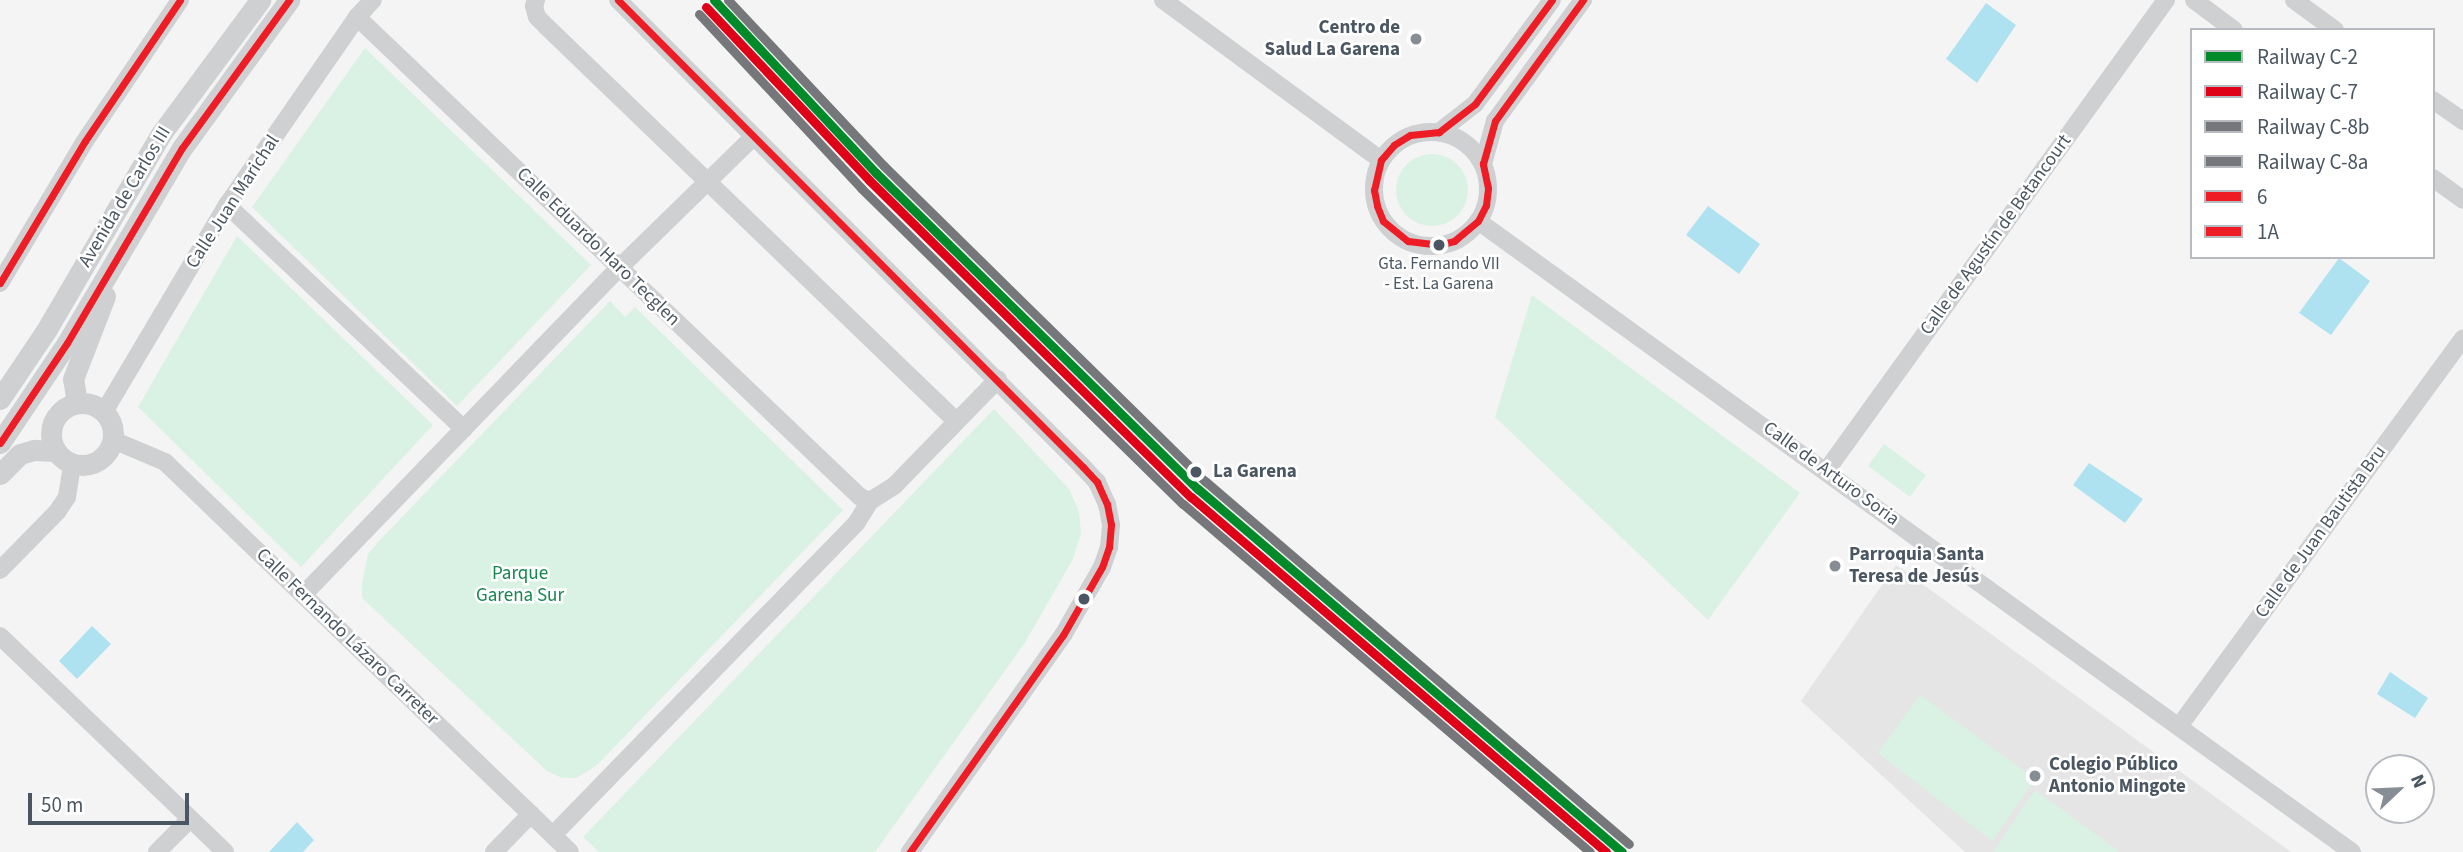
<!DOCTYPE html>
<html>
<head>
<meta charset="utf-8">
<style>
  body { margin:0 }
  #map { position:relative; width:2463px; height:852px; overflow:hidden; background:#f4f4f4; font-family:"Source Sans 3",sans-serif }
  div>[style] { position:absolute }
  [style*='--x'] { left:calc(var(--x)*1px); top:calc(var(--y)*1px); width:calc(var(--w)*1px); rotate:calc(var(--a)*1deg) }
  .education>* { inset:0; background:#e6e5e6 }
  .green>* { inset:0; background:#d9f2e3 }
  .round { border-radius:50% }
  .water>* { inset:0; background:#aee2f0 }
  .minor>* { height:18px; margin:-9px; padding:0 9px; transform-origin:9px; border-radius:9px; background:#ced0d2 }
  .minor>.ring { margin:-9px; padding:0; box-sizing:content-box; background:none; border:18px solid #ced0d2; border-radius:50% }
  .tertiary>* { height:21px; margin:-10.5px; padding:0 10.5px; transform-origin:10.5px; border-radius:10.5px; background:#ced0d2 }
  .tertiary>.ring { margin:-10.5px; padding:0; box-sizing:content-box; background:none; border:21px solid #ced0d2; border-radius:50% }
  .bus-1>* { height:7px; margin:-3.5px; padding:0 3.5px; transform-origin:3.5px; border-radius:3.5px; background:#ee1c25 }
  .bus-2>* { height:7px; margin:-3.5px; padding:0 3.5px; transform-origin:3.5px; border-radius:3.5px; background:#ee1c25 }
  .rail-1>* { height:9px; margin:-4.5px; padding:0 4.5px; transform-origin:4.5px; border-radius:4.5px; background:#008a29 }
  .rail-2>* { height:9px; margin:-4.5px; padding:0 4.5px; transform-origin:4.5px; border-radius:4.5px; background:#de0118 }
  .rail-3>* { height:9px; margin:-4.5px; padding:0 4.5px; transform-origin:4.5px; border-radius:4.5px; background:#76777a }
  .rail-4>* { height:9px; margin:-4.5px; padding:0 4.5px; transform-origin:4.5px; border-radius:4.5px; background:#76777a }
  .dots>* { width:19px; height:19px; translate:-50% -50%; box-sizing:border-box; border:4px solid #fff; border-radius:50% }
  span { translate:-50% -50%; white-space:nowrap; text-align:center; line-height:1.15; -webkit-text-stroke:5px #fff; paint-order:stroke }
  .bus-label { font-size:17px; color:#4a5661 }
  .poi-label { font-size:19px; color:#4a5661; font-weight:700 }
  .right { translate:-100% -50%; text-align:right }
  .left { translate:0 -50%; text-align:left }
  .street-label { font-size:19px; color:#4a5661 }
  .stop-label { font-size:19px; color:#4a5661; font-weight:700 }
  .park-label { font-size:19px; color:#17864f }
  .legend { position:absolute; left:2190px; top:28px; width:245px; height:231px; box-sizing:border-box; background:#fff; border:2px solid #b7bbc0; margin:0; padding:9px 12px; list-style:none; font-size:21px; color:#4a5661 }
  .legend li { display:flex; align-items:center; gap:14px; height:35px }
  .legend b { width:35px; border:2px solid #b7bbc0 }
  .north { position:absolute; left:2365px; top:754px; width:70px; height:70px; box-sizing:border-box; background:#fff; border:2px solid #b7bbc0; border-radius:50%; rotate:67deg; font-size:19px; font-weight:700; line-height:28px; text-align:center; color:#4a5661 }
  .north::after { content:''; display:block; margin:auto; width:24px; height:32px; background:#868d94; clip-path:polygon(50% 0,100% 100%,50% 72%,0 100%) }
  .scale { position:absolute; left:28px; top:793px; width:161px; height:32px; box-sizing:border-box; border:4px solid #4a5661; border-top:0; padding-left:9px; font-size:21px; line-height:24px; white-space:nowrap; color:#4a5661; -webkit-text-stroke:5px #fff; paint-order:stroke }
</style>
</head>
<body>
<div id="map">
  <div class="education">
    <i style="clip-path:polygon(1896px 565px,2291px 852px,1965px 852px,1801px 701px)"></i>
  </div>
  <div class="green">
    <i style="clip-path:polygon(365px 48px,591px 265px,457px 406px,252px 207px)"></i>
    <i class="round" style="left:1396px;top:154px;width:72px;height:72px"></i>
    <i style="clip-path:polygon(237px 236px,433px 425px,301px 567px,138px 407px)"></i>
    <i style="clip-path:polygon(1532px 295px,1800px 493px,1708px 620px,1495px 417px)"></i>
    <i style="clip-path:polygon(610px 301px,625px 317px,635px 307px,843px 510px,596px 766px,576px 778px,562px 778px,547px 771px,362px 598px,362px 583px,368px 554px,378px 542px)"></i>
    <i style="clip-path:polygon(994px 409px,1069px 489px,1079px 512px,1081px 533px,1073px 559px,1024px 644px,875px 852px,599px 852px,583px 837px)"></i>
    <i style="clip-path:polygon(1884px 444px,1926px 475px,1910px 497px,1868px 466px)"></i>
    <i style="clip-path:polygon(1920px 695px,2035px 779px,1992px 841px,1878px 753px)"></i>
    <i style="clip-path:polygon(2035px 790px,2120px 852px,1993px 852px)"></i>
  </div>
  <div class="water">
    <i style="clip-path:polygon(1986px 3px,2016px 25px,1977px 83px,1946px 59px)"></i>
    <i style="clip-path:polygon(1708px 206px,1760px 244px,1739px 274px,1686px 235px)"></i>
    <i style="clip-path:polygon(2339px 258px,2370px 281px,2331px 335px,2299px 313px)"></i>
    <i style="clip-path:polygon(2089px 463px,2143px 499px,2125px 523px,2073px 485px)"></i>
    <i style="clip-path:polygon(92px 626px,111px 644px,77px 679px,59px 661px)"></i>
    <i style="clip-path:polygon(2390px 672px,2428px 698px,2415px 718px,2377px 694px)"></i>
    <i style="clip-path:polygon(297px 822px,314px 840px,303px 852px,269px 852px)"></i>
  </div>
  <div class="minor">
    <i style="--x:536;--y:0;--w:6;--a:108"></i>
    <i style="--x:534;--y:6;--w:11;--a:75"></i>
    <i style="--x:537;--y:17;--w:14;--a:45"></i>
    <i style="--x:547;--y:27;--w:568;--a:43.93"></i>
    <i style="--x:618;--y:0;--w:659;--a:45.12"></i>
    <i style="--x:1083;--y:467;--w:21;--a:47"></i>
    <i style="--x:1097;--y:482;--w:24;--a:66"></i>
    <i style="--x:1107;--y:504;--w:21;--a:79"></i>
    <i style="--x:1111;--y:525;--w:22;--a:95"></i>
    <i style="--x:1109;--y:547;--w:21;--a:109"></i>
    <i style="--x:1102;--y:567;--w:78;--a:119.8"></i>
    <i style="--x:1063;--y:635;--w:266;--a:125.2"></i>
    <i style="--x:1163;--y:0;--w:270;--a:36.3"></i>
    <i style="--x:2194;--y:0;--w:50;--a:36.9"></i>
    <i style="--x:2294;--y:0;--w:51;--a:36.2"></i>
    <i style="--x:357;--y:17;--w:695;--a:43.66"></i>
    <i style="--x:860;--y:497;--w:11;--a:22"></i>
    <i style="--x:870;--y:501;--w:28;--a:-32"></i>
    <i style="--x:894;--y:486;--w:149;--a:-45.8"></i>
    <i style="--x:2433;--y:100;--w:37;--a:35"></i>
    <i style="--x:1439;--y:132;--w:46;--a:-37.9"></i>
    <i style="--x:1475;--y:104;--w:129;--a:-53.5"></i>
    <i class="ring" style="left:1374px;top:132px;width:96px;height:96px"></i>
    <i style="--x:1483;--y:164;--w:45;--a:-74.4"></i>
    <i style="--x:1495;--y:121;--w:150;--a:-54"></i>
    <i style="--x:2433;--y:178;--w:37;--a:36"></i>
    <i style="--x:227;--y:205;--w:326;--a:43.4"></i>
    <i style="--x:1478;--y:221;--w:1078;--a:35.83"></i>
    <i style="--x:0;--y:283;--w:165;--a:-59.1"></i>
    <i style="--x:85;--y:141;--w:170;--a:-56"></i>
    <i style="--x:104;--y:412;--w:241;--a:-59.3"></i>
    <i style="--x:227;--y:205;--w:229;--a:-55.3"></i>
    <i style="--x:357;--y:17;--w:23;--a:-47"></i>
    <i style="--x:113;--y:440;--w:56;--a:22.9"></i>
    <i style="--x:165;--y:462;--w:562;--a:43.92"></i>
    <i style="--x:1826;--y:471;--w:581;--a:-54.18"></i>
    <i style="--x:0;--y:570;--w:81;--a:-45.5"></i>
    <i style="--x:57;--y:512;--w:18;--a:-56"></i>
    <i style="--x:67;--y:497;--w:33;--a:-81"></i>
    <i style="--x:303;--y:595;--w:455;--a:-46"></i>
    <i style="--x:619;--y:268;--w:186;--a:-44.3"></i>
    <i style="--x:0;--y:636;--w:312;--a:43.8"></i>
    <i style="--x:2180;--y:725;--w:479;--a:-53.8"></i>
    <i style="--x:553;--y:835;--w:436;--a:-45.8"></i>
    <i style="--x:857;--y:522;--w:25;--a:-58"></i>
    <i style="--x:157;--y:852;--w:47;--a:-45"></i>
    <i style="--x:494;--y:852;--w:53;--a:-45.8"></i>
  </div>
  <div class="tertiary">
    <i style="--x:0;--y:399;--w:84;--a:-56.1"></i>
    <i style="--x:47;--y:329;--w:226;--a:-59.7"></i>
    <i style="--x:161;--y:134;--w:167;--a:-53.5"></i>
    <i class="ring" style="left:51px;top:403px;width:41px;height:41px"></i>
    <i style="--x:77;--y:403;--w:24;--a:-99"></i>
    <i style="--x:73;--y:379;--w:89;--a:-68.9"></i>
    <i style="--x:0;--y:443;--w:120;--a:-56.2"></i>
    <i style="--x:67;--y:343;--w:226;--a:-59.5"></i>
    <i style="--x:182;--y:148;--w:183;--a:-54.1"></i>
    <i style="--x:0;--y:474;--w:28;--a:-45"></i>
    <i style="--x:20;--y:454;--w:15;--a:-16"></i>
    <i style="--x:34;--y:450;--w:21;--a:3"></i>
  </div>
  <div class="bus-1">
    <i style="--x:618;--y:0;--w:659;--a:45.12"></i>
    <i style="--x:1083;--y:467;--w:21;--a:47"></i>
    <i style="--x:1097;--y:482;--w:24;--a:66"></i>
    <i style="--x:1107;--y:504;--w:21;--a:79"></i>
    <i style="--x:1111;--y:525;--w:22;--a:95"></i>
    <i style="--x:1109;--y:547;--w:21;--a:109"></i>
    <i style="--x:1102;--y:567;--w:78;--a:119.8"></i>
    <i style="--x:1063;--y:635;--w:266;--a:125.2"></i>
    <i style="--x:0;--y:283;--w:165;--a:-59.1"></i>
    <i style="--x:85;--y:141;--w:170;--a:-56"></i>
  </div>
  <div class="bus-2">
    <i style="--x:1552;--y:0;--w:129;--a:126.5"></i>
    <i style="--x:1475;--y:104;--w:46;--a:142.1"></i>
    <i style="--x:1439;--y:132;--w:29;--a:174"></i>
    <i style="--x:1410;--y:135;--w:19;--a:148"></i>
    <i style="--x:1394;--y:145;--w:20;--a:131"></i>
    <i style="--x:1381;--y:160;--w:31;--a:103"></i>
    <i style="--x:1374;--y:190;--w:16;--a:79"></i>
    <i style="--x:1377;--y:206;--w:16;--a:68"></i>
    <i style="--x:1383;--y:221;--w:32;--a:39"></i>
    <i style="--x:1408;--y:241;--w:31;--a:7"></i>
    <i style="--x:1439;--y:245;--w:16;--a:-15"></i>
    <i style="--x:1454;--y:241;--w:31;--a:-40"></i>
    <i style="--x:1478;--y:221;--w:18;--a:-63"></i>
    <i style="--x:1486;--y:205;--w:17;--a:-83"></i>
    <i style="--x:1488;--y:188;--w:25;--a:-102"></i>
    <i style="--x:1483;--y:164;--w:45;--a:-74.4"></i>
    <i style="--x:1495;--y:121;--w:150;--a:-54"></i>
    <i style="--x:0;--y:443;--w:120;--a:-56.2"></i>
    <i style="--x:67;--y:343;--w:226;--a:-59.5"></i>
    <i style="--x:182;--y:148;--w:183;--a:-54.1"></i>
  </div>
  <div class="rail-1">
    <i style="--x:714;--y:0;--w:237;--a:46.9"></i>
    <i style="--x:876;--y:173;--w:451;--a:44.5"></i>
    <i style="--x:1198;--y:489;--w:558;--a:40.57"></i>
  </div>
  <div class="rail-2">
    <i style="--x:706;--y:7;--w:238;--a:46.7"></i>
    <i style="--x:869;--y:180;--w:452;--a:44.6"></i>
    <i style="--x:1191;--y:497;--w:546;--a:40.54"></i>
  </div>
  <div class="rail-3">
    <i style="--x:728;--y:0;--w:228;--a:46.8"></i>
    <i style="--x:884;--y:166;--w:450;--a:44.5"></i>
    <i style="--x:1205;--y:481;--w:558;--a:40.57"></i>
  </div>
  <div class="rail-4">
    <i style="--x:699;--y:14;--w:238;--a:47"></i>
    <i style="--x:861;--y:188;--w:451;--a:44.5"></i>
    <i style="--x:1183;--y:504;--w:535;--a:40.53"></i>
  </div>
  <div class="dots">
    <i style="left:1416px;top:39px;background:#868d94"></i>
    <i style="left:1439px;top:245px;background:#4a5661"></i>
    <i style="left:1196px;top:472px;background:#4a5661"></i>
    <i style="left:1835px;top:566px;background:#868d94"></i>
    <i style="left:1084px;top:599px;background:#4a5661"></i>
    <i style="left:2035px;top:776px;background:#868d94"></i>
  </div>
  <div class="bus-label">
    <span style="left:1439px;top:275px">Gta. Fernando VII<br>- Est. La Garena</span>
  </div>
  <div class="poi-label">
    <span class="right" style="left:1400px;top:39px">Centro de<br>Salud La Garena</span>
    <span class="left" style="left:1849px;top:566px">Parroquia Santa<br>Teresa de Jesús</span>
    <span class="left" style="left:2049px;top:776px">Colegio Público<br>Antonio Mingote</span>
  </div>
  <div class="street-label">
    <span style="left:125px;top:197px;rotate:-59deg">Avenida de Carlos III</span>
    <span style="left:233px;top:202px;rotate:-57deg">Calle Juan Marichal</span>
    <span style="left:1996px;top:235px;rotate:-54deg">Calle de Agustín de Betancourt</span>
    <span style="left:598px;top:247px;rotate:44deg">Calle Eduardo Haro Tecglen</span>
    <span style="left:1831px;top:474px;rotate:36deg">Calle de Arturo Soria</span>
    <span style="left:2321px;top:532px;rotate:-54deg">Calle de Juan Bautista Bru</span>
    <span style="left:347px;top:637px;rotate:44deg">Calle Fernando Lázaro Carreter</span>
  </div>
  <div class="stop-label">
    <span class="left" style="left:1213px;top:472px">La Garena</span>
  </div>
  <div class="park-label">
    <span style="left:520px;top:585px">Parque<br>Garena Sur</span>
  </div>
  <ul class="legend">
  <li><b style="height:9px;background:#008a29"></b>Railway C-2</li>
  <li><b style="height:9px;background:#de0118"></b>Railway C-7</li>
  <li><b style="height:9px;background:#76777a"></b>Railway C-8b</li>
  <li><b style="height:9px;background:#76777a"></b>Railway C-8a</li>
  <li><b style="height:9px;background:#ee1c25"></b>6</li>
  <li><b style="height:9px;background:#ee1c25"></b>1A</li>
  </ul>
  <div class="north">N</div>
  <div class="scale">50 m</div>
</div>
</body>
</html>
